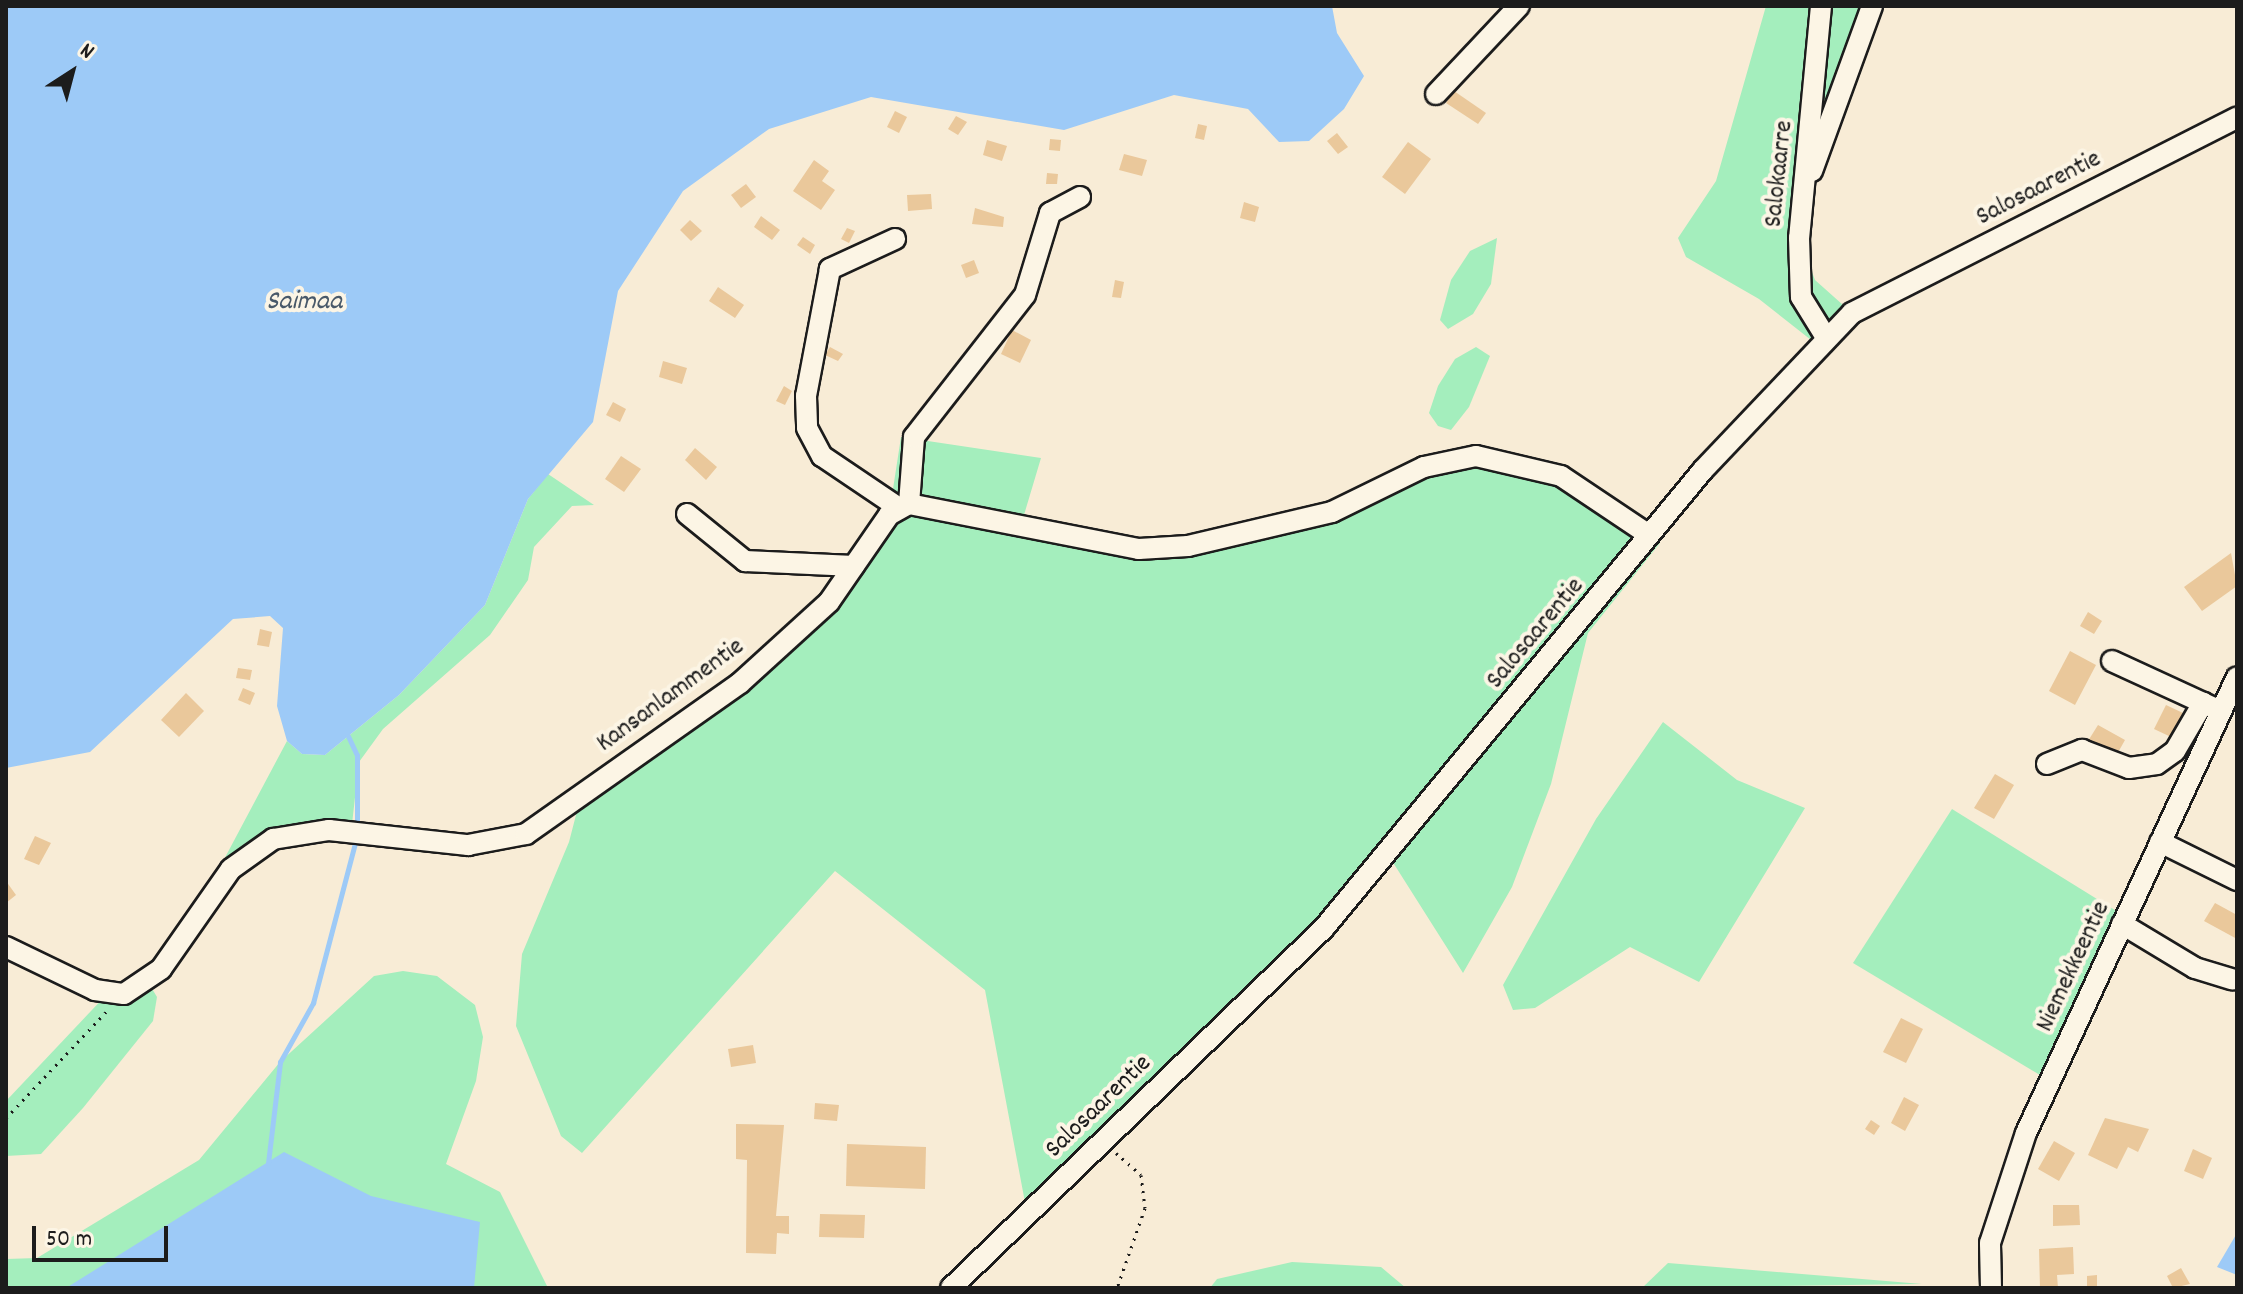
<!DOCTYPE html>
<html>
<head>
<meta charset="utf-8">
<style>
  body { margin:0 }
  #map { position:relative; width:2243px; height:1294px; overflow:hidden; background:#f8ecd6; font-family:Dekko,sans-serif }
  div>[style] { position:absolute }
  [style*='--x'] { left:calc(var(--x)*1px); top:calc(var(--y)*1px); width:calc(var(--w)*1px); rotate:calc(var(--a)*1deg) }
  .green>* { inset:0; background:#a4eebd }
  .water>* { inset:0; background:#9dcaf7 }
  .stream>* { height:5px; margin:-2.5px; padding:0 2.5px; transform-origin:2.5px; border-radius:2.5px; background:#9dcaf7 }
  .building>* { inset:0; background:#eac89b }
  .path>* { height:3px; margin-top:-1.5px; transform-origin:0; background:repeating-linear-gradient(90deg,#1c1c1c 0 2px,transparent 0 8px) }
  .roads { filter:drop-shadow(2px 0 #1c1c1c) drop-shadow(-2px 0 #1c1c1c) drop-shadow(0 2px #1c1c1c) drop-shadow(0 -2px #1c1c1c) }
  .minor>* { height:20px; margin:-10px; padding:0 10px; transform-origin:10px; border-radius:10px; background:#fcf5e5 }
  span { translate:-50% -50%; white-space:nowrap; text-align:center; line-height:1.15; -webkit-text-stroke:8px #fcf5e5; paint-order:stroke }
  .street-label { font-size:26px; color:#1c1c1c }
  .water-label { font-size:28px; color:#495969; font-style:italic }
  .frame { position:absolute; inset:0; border:8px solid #1c1c1c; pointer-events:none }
  .north { position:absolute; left:32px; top:32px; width:80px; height:80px; -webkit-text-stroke:6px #fcf5e5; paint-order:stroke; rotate:36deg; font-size:22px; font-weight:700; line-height:32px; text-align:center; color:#1c1c1c }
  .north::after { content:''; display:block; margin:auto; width:28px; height:36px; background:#1c1c1c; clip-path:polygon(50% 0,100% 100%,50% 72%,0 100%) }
  .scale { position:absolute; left:32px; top:1226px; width:136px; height:36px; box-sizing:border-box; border:4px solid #1c1c1c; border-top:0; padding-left:10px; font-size:24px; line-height:28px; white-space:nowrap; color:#1c1c1c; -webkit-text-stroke:6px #fcf5e5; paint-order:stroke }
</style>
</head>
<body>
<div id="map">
  <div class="green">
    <i style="clip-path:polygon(1766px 6px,1872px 6px,1802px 193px,1799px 238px,1815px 280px,1852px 313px,1820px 347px,1759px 299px,1686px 257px,1678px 238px,1716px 181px)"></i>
    <i style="clip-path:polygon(1497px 238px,1491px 284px,1473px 314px,1448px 329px,1440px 320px,1451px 280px,1470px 251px)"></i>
    <i style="clip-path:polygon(1476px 347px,1490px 356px,1469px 407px,1451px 430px,1438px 426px,1429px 413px,1438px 386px,1455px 359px)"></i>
    <i style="clip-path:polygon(901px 437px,1041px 458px,1021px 525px,1139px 549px,1332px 512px,1476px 456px,1561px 476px,1660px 543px,1588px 633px,1551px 784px,1512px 887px,1463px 973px,1387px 853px,1027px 1213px,985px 990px,835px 871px,582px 1153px,561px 1136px,516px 1026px,522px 954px,569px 842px,576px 815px,570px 803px,829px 602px,889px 515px)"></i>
    <i style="clip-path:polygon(548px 474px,594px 505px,572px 506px,534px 547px,528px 580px,490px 635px,383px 729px,359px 762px,351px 833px,259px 845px,179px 944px,287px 741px,302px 754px,325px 755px,399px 695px,485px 605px,528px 499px)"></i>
    <i style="clip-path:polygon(1663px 722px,1737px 780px,1805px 808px,1699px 982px,1630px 947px,1535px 1008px,1513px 1010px,1503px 985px,1596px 819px)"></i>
    <i style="clip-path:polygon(1952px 809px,2126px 917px,2050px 1081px,1853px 963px)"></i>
    <i style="clip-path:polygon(403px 971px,437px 976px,475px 1005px,483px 1037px,476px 1081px,446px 1164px,500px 1192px,548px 1288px,6px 1288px,6px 1259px,37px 1258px,199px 1160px,280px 1062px,374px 976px)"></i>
    <i style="clip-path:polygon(148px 982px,157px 997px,153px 1021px,83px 1108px,41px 1154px,6px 1156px,6px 1101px,108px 993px)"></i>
    <i style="clip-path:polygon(1292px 1262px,1381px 1267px,1406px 1288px,1210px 1288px,1217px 1279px)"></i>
    <i style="clip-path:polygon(1668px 1263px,1922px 1284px,1642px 1288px)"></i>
  </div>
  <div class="water">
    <i style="clip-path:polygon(6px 6px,1332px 6px,1337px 33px,1364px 76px,1344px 109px,1309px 141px,1279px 142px,1248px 109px,1174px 95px,1064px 130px,871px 97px,769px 129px,683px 191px,618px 291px,593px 422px,528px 499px,485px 605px,399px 695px,325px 755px,302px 754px,287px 741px,277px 706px,283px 628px,270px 616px,233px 619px,90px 752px,6px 768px)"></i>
    <i style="clip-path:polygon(284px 1152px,371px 1196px,480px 1222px,474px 1288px,66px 1288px)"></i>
    <i style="clip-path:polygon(2237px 1233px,2237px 1275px,2217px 1267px)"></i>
  </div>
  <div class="stream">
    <i style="--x:348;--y:736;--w:21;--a:65"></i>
    <i style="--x:357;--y:755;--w:74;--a:90"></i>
    <i style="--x:268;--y:1163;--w:102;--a:-83.2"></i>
    <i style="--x:280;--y:1062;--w:68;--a:-60.8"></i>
    <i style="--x:313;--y:1003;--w:170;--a:-75.3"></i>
  </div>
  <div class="building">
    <i style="clip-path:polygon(1454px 91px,1486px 113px,1478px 124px,1446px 103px)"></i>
    <i style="clip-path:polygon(895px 111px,907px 117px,899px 133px,887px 127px)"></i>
    <i style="clip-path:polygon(956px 116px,967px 122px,958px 135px,948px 129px)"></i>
    <i style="clip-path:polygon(1198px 124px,1207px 126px,1204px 140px,1195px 138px)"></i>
    <i style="clip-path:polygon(1337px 133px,1348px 147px,1338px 154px,1327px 141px)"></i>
    <i style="clip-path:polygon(1050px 139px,1061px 140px,1060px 151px,1049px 150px)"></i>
    <i style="clip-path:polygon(987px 140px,1007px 146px,1002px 161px,983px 155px)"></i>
    <i style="clip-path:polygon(1408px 142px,1431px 159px,1405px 194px,1382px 177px)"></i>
    <i style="clip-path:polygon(1124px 154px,1147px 160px,1142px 176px,1119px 170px)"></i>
    <i style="clip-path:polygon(814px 160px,829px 171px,822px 181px,835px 190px,821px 210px,793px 191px)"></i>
    <i style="clip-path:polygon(1047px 173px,1058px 174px,1057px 184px,1046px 184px)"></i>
    <i style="clip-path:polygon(746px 184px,756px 197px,741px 208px,731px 195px)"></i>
    <i style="clip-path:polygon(931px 194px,932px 209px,908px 211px,907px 195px)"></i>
    <i style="clip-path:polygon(1244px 202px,1259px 207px,1255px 222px,1240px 218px)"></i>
    <i style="clip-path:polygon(975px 208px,1004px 217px,1003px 227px,972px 224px)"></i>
    <i style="clip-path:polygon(761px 216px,780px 230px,772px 240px,754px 227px)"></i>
    <i style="clip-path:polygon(690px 220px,702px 231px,691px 241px,680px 230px)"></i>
    <i style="clip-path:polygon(847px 228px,855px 231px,849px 243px,841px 239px)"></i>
    <i style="clip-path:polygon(803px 237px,815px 245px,810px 254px,797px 245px)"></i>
    <i style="clip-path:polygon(974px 260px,979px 273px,966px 278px,961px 265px)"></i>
    <i style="clip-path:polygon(1115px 280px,1124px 282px,1121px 298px,1112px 297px)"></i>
    <i style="clip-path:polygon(718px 287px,744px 305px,735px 318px,709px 301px)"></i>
    <i style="clip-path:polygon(1012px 330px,1031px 340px,1020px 363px,1001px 354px)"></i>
    <i style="clip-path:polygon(830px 347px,843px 354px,838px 361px,825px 355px)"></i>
    <i style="clip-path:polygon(663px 361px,687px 368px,682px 384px,659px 377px)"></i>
    <i style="clip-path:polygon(784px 386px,792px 391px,785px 405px,776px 401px)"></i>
    <i style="clip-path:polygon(613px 402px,626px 409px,620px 422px,606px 415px)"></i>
    <i style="clip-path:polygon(695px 448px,717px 467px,706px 480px,685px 460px)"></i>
    <i style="clip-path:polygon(621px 456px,641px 469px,624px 492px,605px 479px)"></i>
    <i style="clip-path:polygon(2231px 553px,2237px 586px,2202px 611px,2184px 587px)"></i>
    <i style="clip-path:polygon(2088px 612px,2102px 621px,2094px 634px,2080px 626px)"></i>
    <i style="clip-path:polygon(260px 629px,272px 632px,269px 647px,257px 645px)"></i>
    <i style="clip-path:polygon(2070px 651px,2096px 665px,2075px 705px,2049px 691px)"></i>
    <i style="clip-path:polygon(238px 668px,252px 670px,250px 680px,236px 678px)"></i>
    <i style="clip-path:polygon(243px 688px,255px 693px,250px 705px,238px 700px)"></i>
    <i style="clip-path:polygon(186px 693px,204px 711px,179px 737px,161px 720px)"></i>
    <i style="clip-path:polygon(2166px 705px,2183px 713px,2171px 737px,2154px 729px)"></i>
    <i style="clip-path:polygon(2098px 725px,2125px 740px,2116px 756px,2088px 741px)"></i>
    <i style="clip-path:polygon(1995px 774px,2014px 785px,1994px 819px,1974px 808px)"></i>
    <i style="clip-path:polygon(35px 836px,51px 843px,39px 865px,24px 859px)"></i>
    <i style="clip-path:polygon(6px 881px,16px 895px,6px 903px)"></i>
    <i style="clip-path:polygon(2215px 903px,2237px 915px,2237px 939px,2204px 921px)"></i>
    <i style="clip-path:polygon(1901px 1018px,1923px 1029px,1906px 1063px,1883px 1052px)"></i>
    <i style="clip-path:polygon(753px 1045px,756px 1063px,731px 1067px,728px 1049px)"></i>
    <i style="clip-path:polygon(1904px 1097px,1919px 1105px,1905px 1131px,1891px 1123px)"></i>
    <i style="clip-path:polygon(815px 1103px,839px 1105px,837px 1121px,814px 1119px)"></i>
    <i style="clip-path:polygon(2105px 1118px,2149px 1129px,2138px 1152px,2128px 1147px,2117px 1169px,2088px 1155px)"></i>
    <i style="clip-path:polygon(1871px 1120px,1880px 1126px,1874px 1135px,1865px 1129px)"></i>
    <i style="clip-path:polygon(736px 1124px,784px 1125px,776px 1216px,789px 1216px,789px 1234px,777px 1233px,776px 1254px,746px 1253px,747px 1160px,736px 1159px)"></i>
    <i style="clip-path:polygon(2054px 1141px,2075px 1153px,2059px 1181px,2038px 1169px)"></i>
    <i style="clip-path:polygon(847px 1144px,926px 1147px,925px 1189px,846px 1186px)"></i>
    <i style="clip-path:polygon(2193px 1149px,2212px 1158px,2203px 1179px,2184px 1171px)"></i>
    <i style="clip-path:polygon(2053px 1205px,2079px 1205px,2080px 1225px,2053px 1226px)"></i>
    <i style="clip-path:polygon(820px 1214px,865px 1215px,864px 1238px,819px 1237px)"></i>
    <i style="clip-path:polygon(2073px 1247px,2074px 1274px,2057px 1275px,2058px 1288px,2040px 1288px,2039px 1249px)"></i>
    <i style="clip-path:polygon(2181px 1268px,2190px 1284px,2173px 1288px,2167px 1276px)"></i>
    <i style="clip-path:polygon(2097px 1275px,2097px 1288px,2087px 1288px,2087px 1276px)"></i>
  </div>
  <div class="path">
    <i style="--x:6;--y:1118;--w:147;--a:-46.7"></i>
    <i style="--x:1116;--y:1153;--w:33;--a:41"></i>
    <i style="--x:1141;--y:1175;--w:33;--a:83"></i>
    <i style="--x:1145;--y:1208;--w:85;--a:109.3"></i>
  </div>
  <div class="roads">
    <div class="minor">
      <i style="--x:1821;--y:6;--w:233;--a:95.4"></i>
      <i style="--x:1799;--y:238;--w:59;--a:88.1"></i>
      <i style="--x:1801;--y:297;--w:49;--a:58.2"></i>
      <i style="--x:1436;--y:94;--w:121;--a:-46.7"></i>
      <i style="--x:1812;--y:171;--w:176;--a:-70"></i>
      <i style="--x:895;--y:239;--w:72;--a:155.2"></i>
      <i style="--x:830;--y:269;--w:129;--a:100.7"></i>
      <i style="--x:806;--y:396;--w:32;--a:88"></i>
      <i style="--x:807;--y:428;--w:32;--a:62"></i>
      <i style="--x:822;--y:456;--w:93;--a:34"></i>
      <i style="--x:909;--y:504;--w:67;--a:-85.7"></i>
      <i style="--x:914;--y:437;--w:180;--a:-52"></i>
      <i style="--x:1025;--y:295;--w:86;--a:-73"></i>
      <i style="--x:1050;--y:213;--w:34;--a:-28"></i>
      <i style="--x:687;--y:514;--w:75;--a:39"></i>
      <i style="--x:745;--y:561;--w:109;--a:2.6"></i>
      <i style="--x:2112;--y:661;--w:112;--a:24.7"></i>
      <i style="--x:2047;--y:764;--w:38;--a:-22"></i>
      <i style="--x:2082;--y:750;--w:50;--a:21"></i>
      <i style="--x:2129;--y:768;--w:28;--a:-8"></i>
      <i style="--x:2157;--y:764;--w:22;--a:-36"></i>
      <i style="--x:2175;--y:751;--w:56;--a:-59.7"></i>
      <i style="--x:2160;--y:842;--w:86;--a:26.3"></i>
      <i style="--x:2122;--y:924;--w:85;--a:31.1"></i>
      <i style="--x:2195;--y:968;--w:39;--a:17"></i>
      <i style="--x:6;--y:947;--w:99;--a:25.8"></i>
      <i style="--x:95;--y:990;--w:29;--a:8"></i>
      <i style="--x:124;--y:994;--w:45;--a:-34"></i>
      <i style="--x:161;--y:969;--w:122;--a:-55"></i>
      <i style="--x:231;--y:869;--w:52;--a:-35.5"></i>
      <i style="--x:273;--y:839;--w:57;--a:-9.1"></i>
      <i style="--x:329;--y:830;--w:140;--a:6.2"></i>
      <i style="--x:468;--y:845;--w:59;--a:-10.7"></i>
      <i style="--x:526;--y:834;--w:262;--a:-35.2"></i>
      <i style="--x:740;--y:683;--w:120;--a:-42.3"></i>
      <i style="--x:829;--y:602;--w:106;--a:-55.4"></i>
      <i style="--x:889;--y:515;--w:23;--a:-29"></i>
      <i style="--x:909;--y:504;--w:234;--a:11.1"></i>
      <i style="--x:1139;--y:549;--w:49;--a:-3.5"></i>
      <i style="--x:1188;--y:546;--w:148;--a:-13.3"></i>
      <i style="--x:1332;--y:512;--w:102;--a:-26.1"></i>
      <i style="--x:1424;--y:467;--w:53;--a:-11.9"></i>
      <i style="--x:1476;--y:456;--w:87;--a:13.2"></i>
      <i style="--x:1561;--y:476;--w:106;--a:33.8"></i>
      <i style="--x:951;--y:1288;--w:518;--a:-43.98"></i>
      <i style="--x:1324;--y:928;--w:594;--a:-50.39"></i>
      <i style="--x:1703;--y:470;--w:216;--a:-46.5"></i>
      <i style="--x:1852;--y:313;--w:432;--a:-26.9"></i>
      <i style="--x:1991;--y:1288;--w:45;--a:-91.3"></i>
      <i style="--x:1990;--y:1243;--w:116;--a:-71.9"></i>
      <i style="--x:2026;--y:1133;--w:502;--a:-65.17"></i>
    </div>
  </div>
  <div class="street-label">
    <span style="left:1780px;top:174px;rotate:-84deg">Salokaarre</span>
    <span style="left:2039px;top:189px;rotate:-27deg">Salosaarentie</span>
    <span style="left:1536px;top:634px;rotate:-50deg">Salosaarentie</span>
    <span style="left:671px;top:696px;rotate:-36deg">Kansanlammentie</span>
    <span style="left:2074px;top:967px;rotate:-65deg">Niemekkeentie</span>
    <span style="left:1099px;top:1107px;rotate:-44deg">Salosaarentie</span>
  </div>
  <div class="water-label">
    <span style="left:304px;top:303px">Saimaa</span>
  </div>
  <div class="frame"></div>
  <div class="north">N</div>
  <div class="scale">50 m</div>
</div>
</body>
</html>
